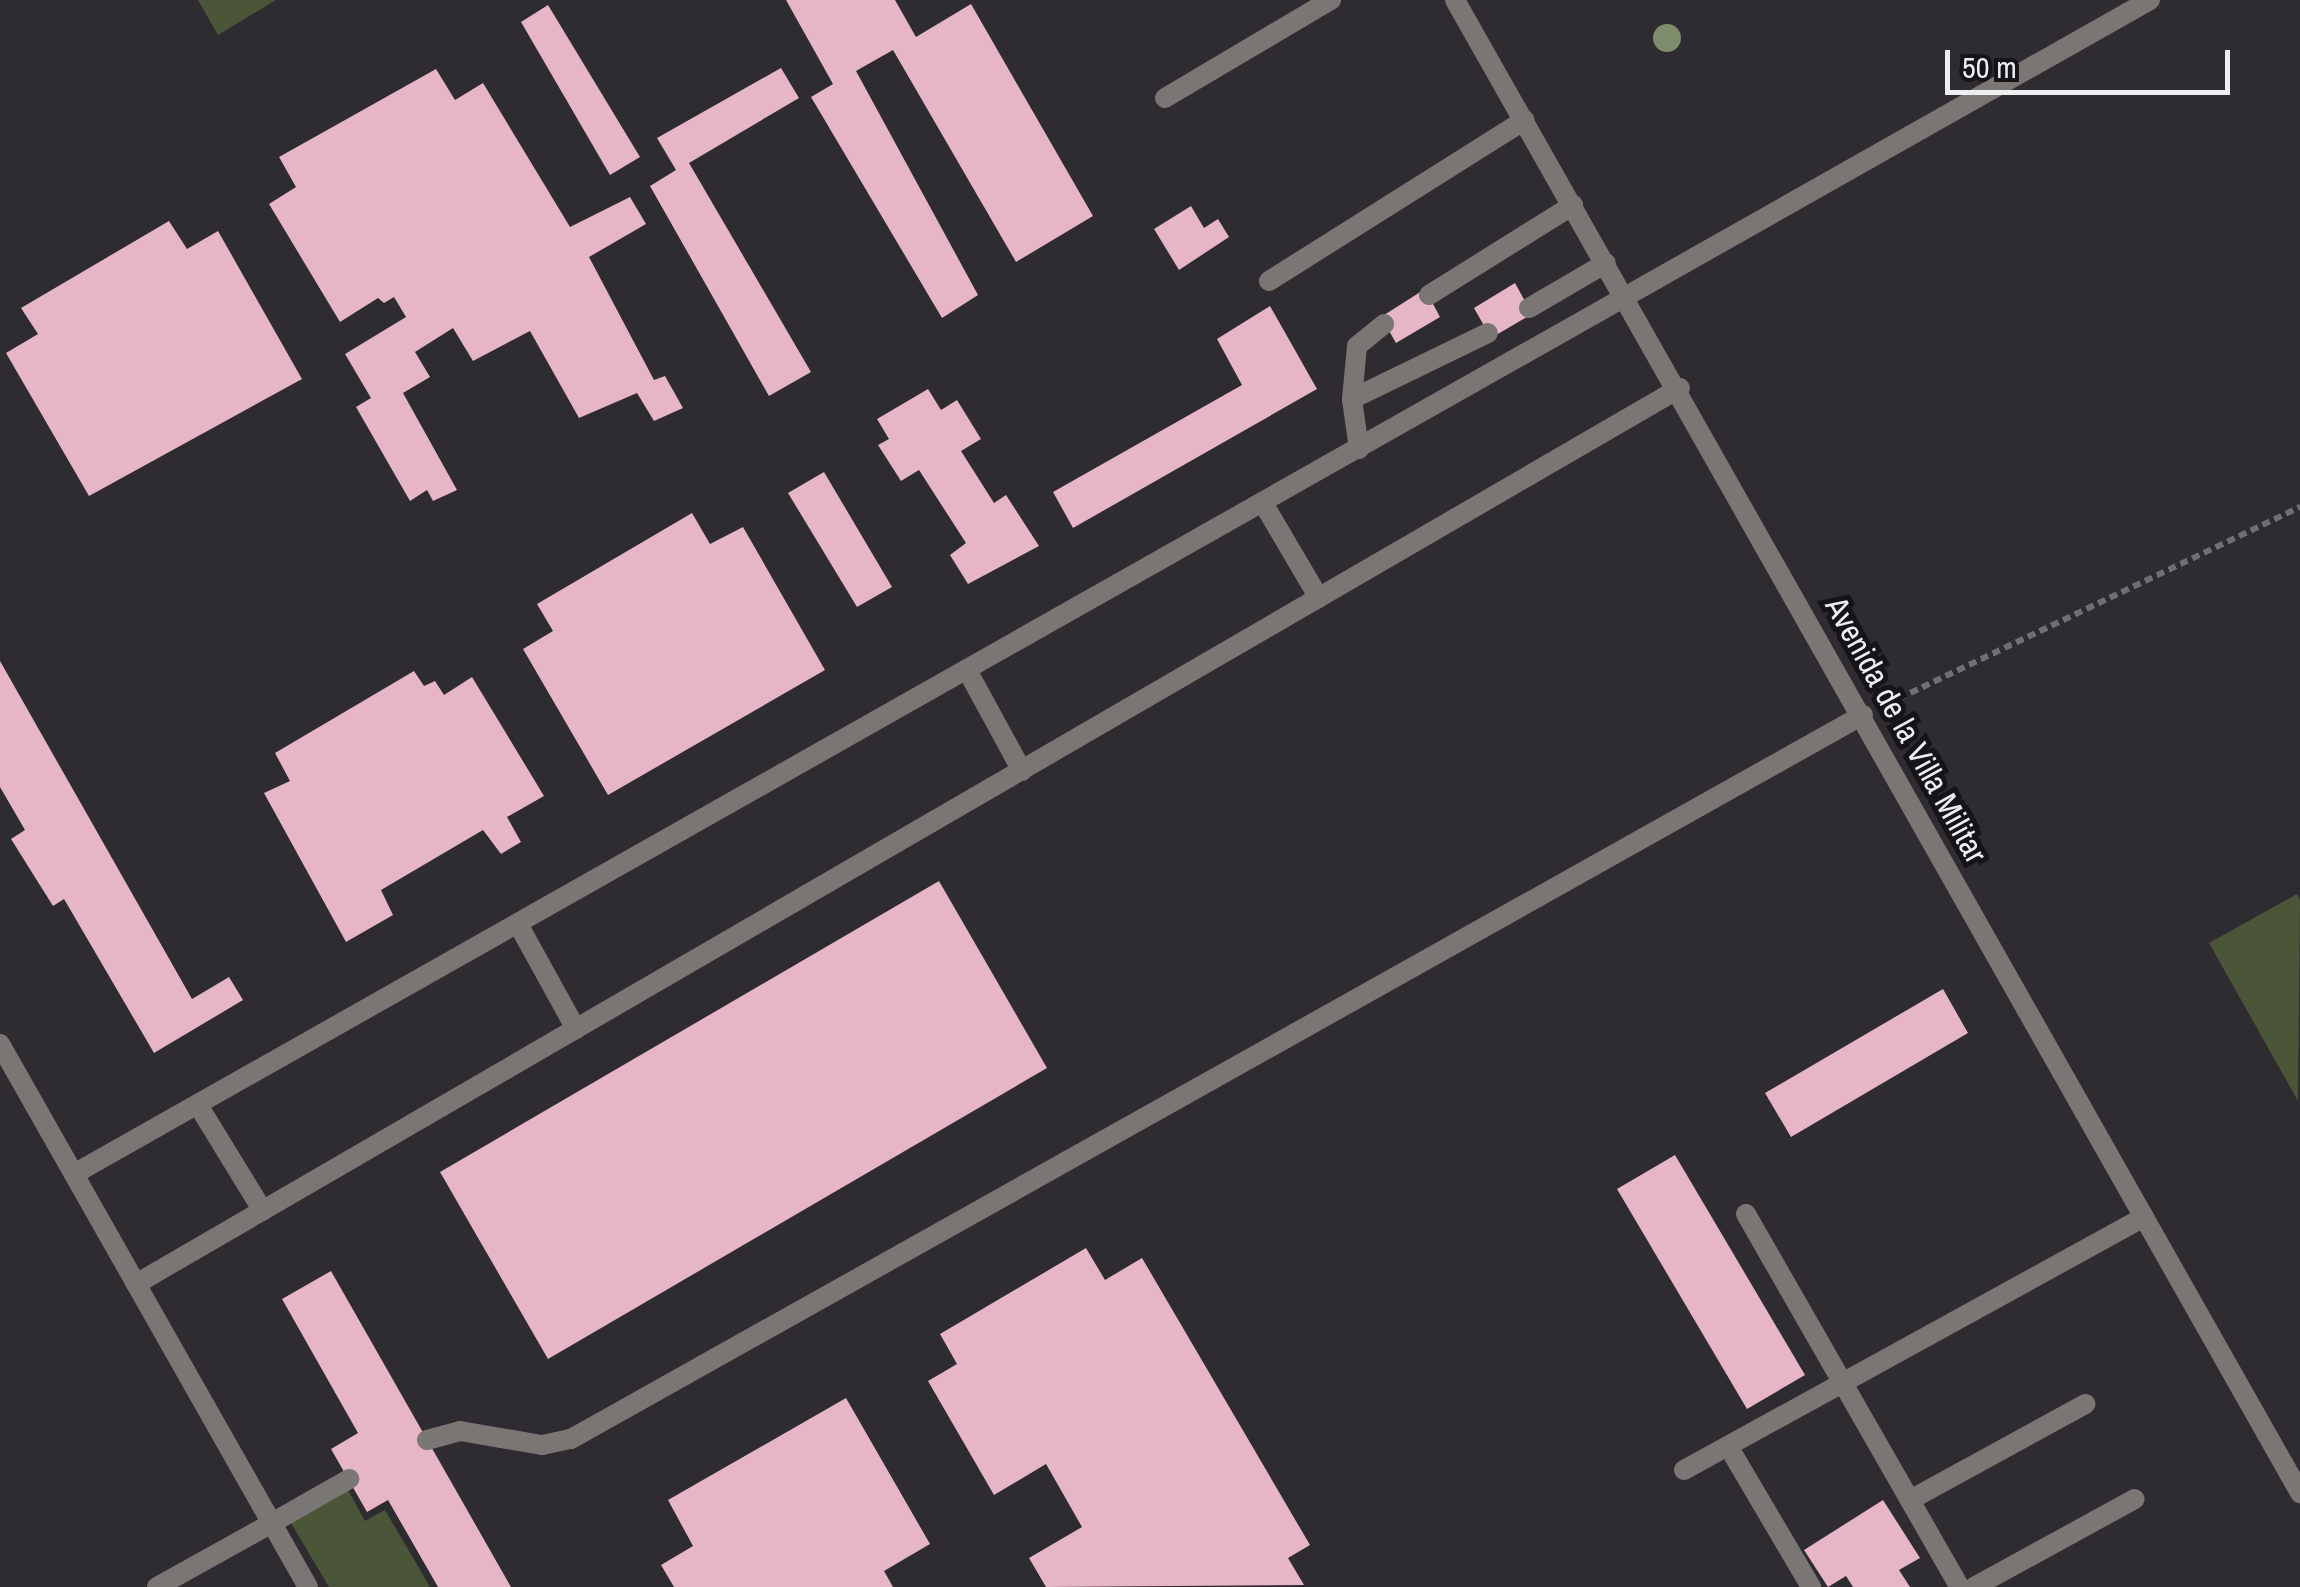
<!DOCTYPE html>
<html>
<head>
<meta charset="utf-8">
<style>
  body { margin:0 }
  #map { position:relative; width:2300px; height:1587px; overflow:hidden; background:#2e2b31; font-family:"Archivo Narrow",sans-serif }
  div>[style] { position:absolute }
  [style*='--x'] { left:calc(var(--x)*1px); top:calc(var(--y)*1px); width:calc(var(--w)*1px); rotate:calc(var(--a)*1deg) }
  .green>* { inset:0; background:#4b5639 }
  .building>* { inset:0; background:#e6b5c6 }
  .path>* { height:6px; margin-top:-3px; transform-origin:0; background:repeating-linear-gradient(90deg,#706d73 0 8px,transparent 0 13px) }
  .lane>* { height:20px; margin:-10px; padding:0 10px; transform-origin:10px; border-radius:10px; background:#7a7674 }
  .street>* { height:20px; margin:-10px; padding:0 10px; transform-origin:10px; border-radius:10px; background:#7a7674 }
  .trees>* { width:28px; height:28px; margin:-14px; border-radius:50%; background:#7f8c6b }
  span { translate:-50% -50%; white-space:nowrap; text-align:center; line-height:1.15; -webkit-text-stroke:10px #151417; paint-order:stroke }
  .street-label { font-size:32px; color:#eeedf1 }
  .scale { position:absolute; left:1945px; top:50px; width:285px; height:45px; box-sizing:border-box; border:5px solid #eeedf1; border-top:0; padding-left:12px; font-size:30px; line-height:35px; white-space:nowrap; color:#eeedf1; -webkit-text-stroke:8px #151417; paint-order:stroke }
</style>
</head>
<body>
<div id="map">
  <div class="green">
    <i style="clip-path:polygon(198px 0,276px 0,218px 35px)"></i>
    <i style="clip-path:polygon(2297px 894px,2300px 900px,2298px 1101px,2209px 943px)"></i>
    <i style="clip-path:polygon(348px 1490px,365px 1521px,385px 1510px,430px 1587px,329px 1587px,291px 1523px)"></i>
  </div>
  <div class="building">
    <i style="clip-path:polygon(786px 0,895px 0,916px 37px,971px 4px,1093px 216px,1016px 262px,893px 50px,856px 71px,978px 295px,942px 318px,811px 97px,833px 84px)"></i>
    <i style="clip-path:polygon(548px 5px,640px 157px,610px 175px,521px 22px)"></i>
    <i style="clip-path:polygon(781px 68px,799px 98px,689px 163px,811px 372px,769px 396px,650px 186px,676px 170px,657px 138px)"></i>
    <i style="clip-path:polygon(436px 69px,455px 100px,483px 83px,570px 227px,630px 197px,646px 224px,589px 257px,654px 380px,665px 376px,683px 408px,654px 421px,637px 393px,579px 418px,530px 331px,473px 361px,453px 328px,415px 352px,430px 377px,403px 393px,457px 490px,433px 501px,427px 490px,410px 501px,356px 407px,371px 398px,345px 354px,406px 317px,394px 297px,384px 303px,378px 298px,340px 322px,269px 204px,296px 187px,279px 157px)"></i>
    <i style="clip-path:polygon(1191px 206px,1204px 228px,1218px 219px,1229px 237px,1179px 270px,1154px 229px)"></i>
    <i style="clip-path:polygon(169px 221px,187px 249px,218px 231px,302px 379px,89px 496px,6px 353px,38px 334px,21px 308px)"></i>
    <i style="clip-path:polygon(1515px 283px,1532px 314px,1491px 338px,1474px 308px)"></i>
    <i style="clip-path:polygon(1425px 289px,1440px 317px,1396px 343px,1381px 317px)"></i>
    <i style="clip-path:polygon(1270px 306px,1317px 389px,1073px 528px,1053px 492px,1242px 385px,1217px 339px)"></i>
    <i style="clip-path:polygon(928px 389px,941px 410px,957px 400px,981px 439px,961px 451px,994px 503px,1006px 495px,1039px 546px,968px 584px,950px 555px,966px 543px,919px 470px,901px 481px,878px 445px,889px 439px,877px 419px)"></i>
    <i style="clip-path:polygon(824px 472px,892px 587px,857px 607px,788px 493px)"></i>
    <i style="clip-path:polygon(692px 513px,710px 544px,743px 527px,825px 670px,608px 795px,523px 649px,553px 631px,537px 604px)"></i>
    <i style="clip-path:polygon(0 661px,192px 999px,229px 977px,243px 1000px,154px 1053px,64px 899px,53px 906px,11px 839px,25px 830px,0 787px)"></i>
    <i style="clip-path:polygon(414px 671px,424px 686px,435px 681px,444px 695px,472px 677px,544px 796px,507px 817px,521px 842px,501px 854px,483px 830px,381px 890px,393px 915px,346px 942px,264px 793px,290px 781px,275px 753px)"></i>
    <i style="clip-path:polygon(939px 881px,1047px 1068px,548px 1359px,440px 1172px)"></i>
    <i style="clip-path:polygon(1943px 989px,1968px 1033px,1791px 1137px,1765px 1093px)"></i>
    <i style="clip-path:polygon(1675px 1155px,1805px 1375px,1747px 1409px,1617px 1189px)"></i>
    <i style="clip-path:polygon(1086px 1248px,1105px 1280px,1142px 1258px,1310px 1545px,1288px 1558px,1304px 1585px,1046px 1587px,1029px 1558px,1082px 1527px,1046px 1464px,994px 1495px,928px 1381px,957px 1364px,940px 1334px)"></i>
    <i style="clip-path:polygon(331px 1271px,511px 1587px,438px 1587px,388px 1500px,367px 1512px,331px 1449px,358px 1433px,282px 1299px)"></i>
    <i style="clip-path:polygon(846px 1398px,930px 1544px,884px 1571px,893px 1587px,674px 1587px,661px 1565px,693px 1546px,668px 1500px)"></i>
    <i style="clip-path:polygon(1883px 1500px,1920px 1558px,1899px 1570px,1910px 1587px,1853px 1587px,1846px 1576px,1828px 1587px,1804px 1550px)"></i>
  </div>
  <div class="path">
    <i style="--x:1887;--y:704;--w:458;--a:-25.5"></i>
  </div>
  <div class="lane">
    <i style="--x:1165;--y:98;--w:193;--a:-30.6"></i>
    <i style="--x:1269;--y:281;--w:302;--a:-32.2"></i>
    <i style="--x:1429;--y:295;--w:170;--a:-32"></i>
    <i style="--x:1529;--y:308;--w:89;--a:-30.3"></i>
    <i style="--x:1352;--y:399;--w:151;--a:-25.9"></i>
    <i style="--x:1359;--y:449;--w:50;--a:-98"></i>
    <i style="--x:1352;--y:399;--w:53;--a:-84.6"></i>
    <i style="--x:1357;--y:346;--w:35;--a:-39"></i>
    <i style="--x:1746;--y:1214;--w:430;--a:60.2"></i>
    <i style="--x:427;--y:1440;--w:34;--a:-15"></i>
    <i style="--x:460;--y:1431;--w:83;--a:9.7"></i>
    <i style="--x:542;--y:1445;--w:30;--a:-12"></i>
    <i style="--x:571;--y:1439;--w:1481;--a:-29.27"></i>
    <i style="--x:1728;--y:1446;--w:164;--a:59.5"></i>
    <i style="--x:1684;--y:1470;--w:525;--a:-28.81"></i>
    <i style="--x:1910;--y:1500;--w:200;--a:-28.7"></i>
    <i style="--x:272;--y:1523;--w:89;--a:-29.7"></i>
    <i style="--x:1974;--y:1587;--w:183;--a:-28.7"></i>
  </div>
  <div class="street">
    <i style="--x:1455;--y:0;--w:1716;--a:60.49"></i>
    <i style="--x:1263;--y:503;--w:110;--a:59.5"></i>
    <i style="--x:967;--y:670;--w:115;--a:61.4"></i>
    <i style="--x:518;--y:924;--w:120;--a:61.1"></i>
    <i style="--x:0;--y:1044;--w:624;--a:60.44"></i>
    <i style="--x:198;--y:1105;--w:124;--a:58.5"></i>
    <i style="--x:74;--y:1174;--w:2385;--a:-29.49"></i>
    <i style="--x:136;--y:1284;--w:1785;--a:-30.13"></i>
    <i style="--x:157;--y:1587;--w:132;--a:-29.1"></i>
  </div>
  <div class="trees">
    <i style="left:1667px;top:38px"></i>
  </div>
  <div class="street-label">
    <span style="left:1906px;top:730px;rotate:61deg">Avenida de la Villa Militar</span>
  </div>
  <div class="scale">50 m</div>
</div>
</body>
</html>
